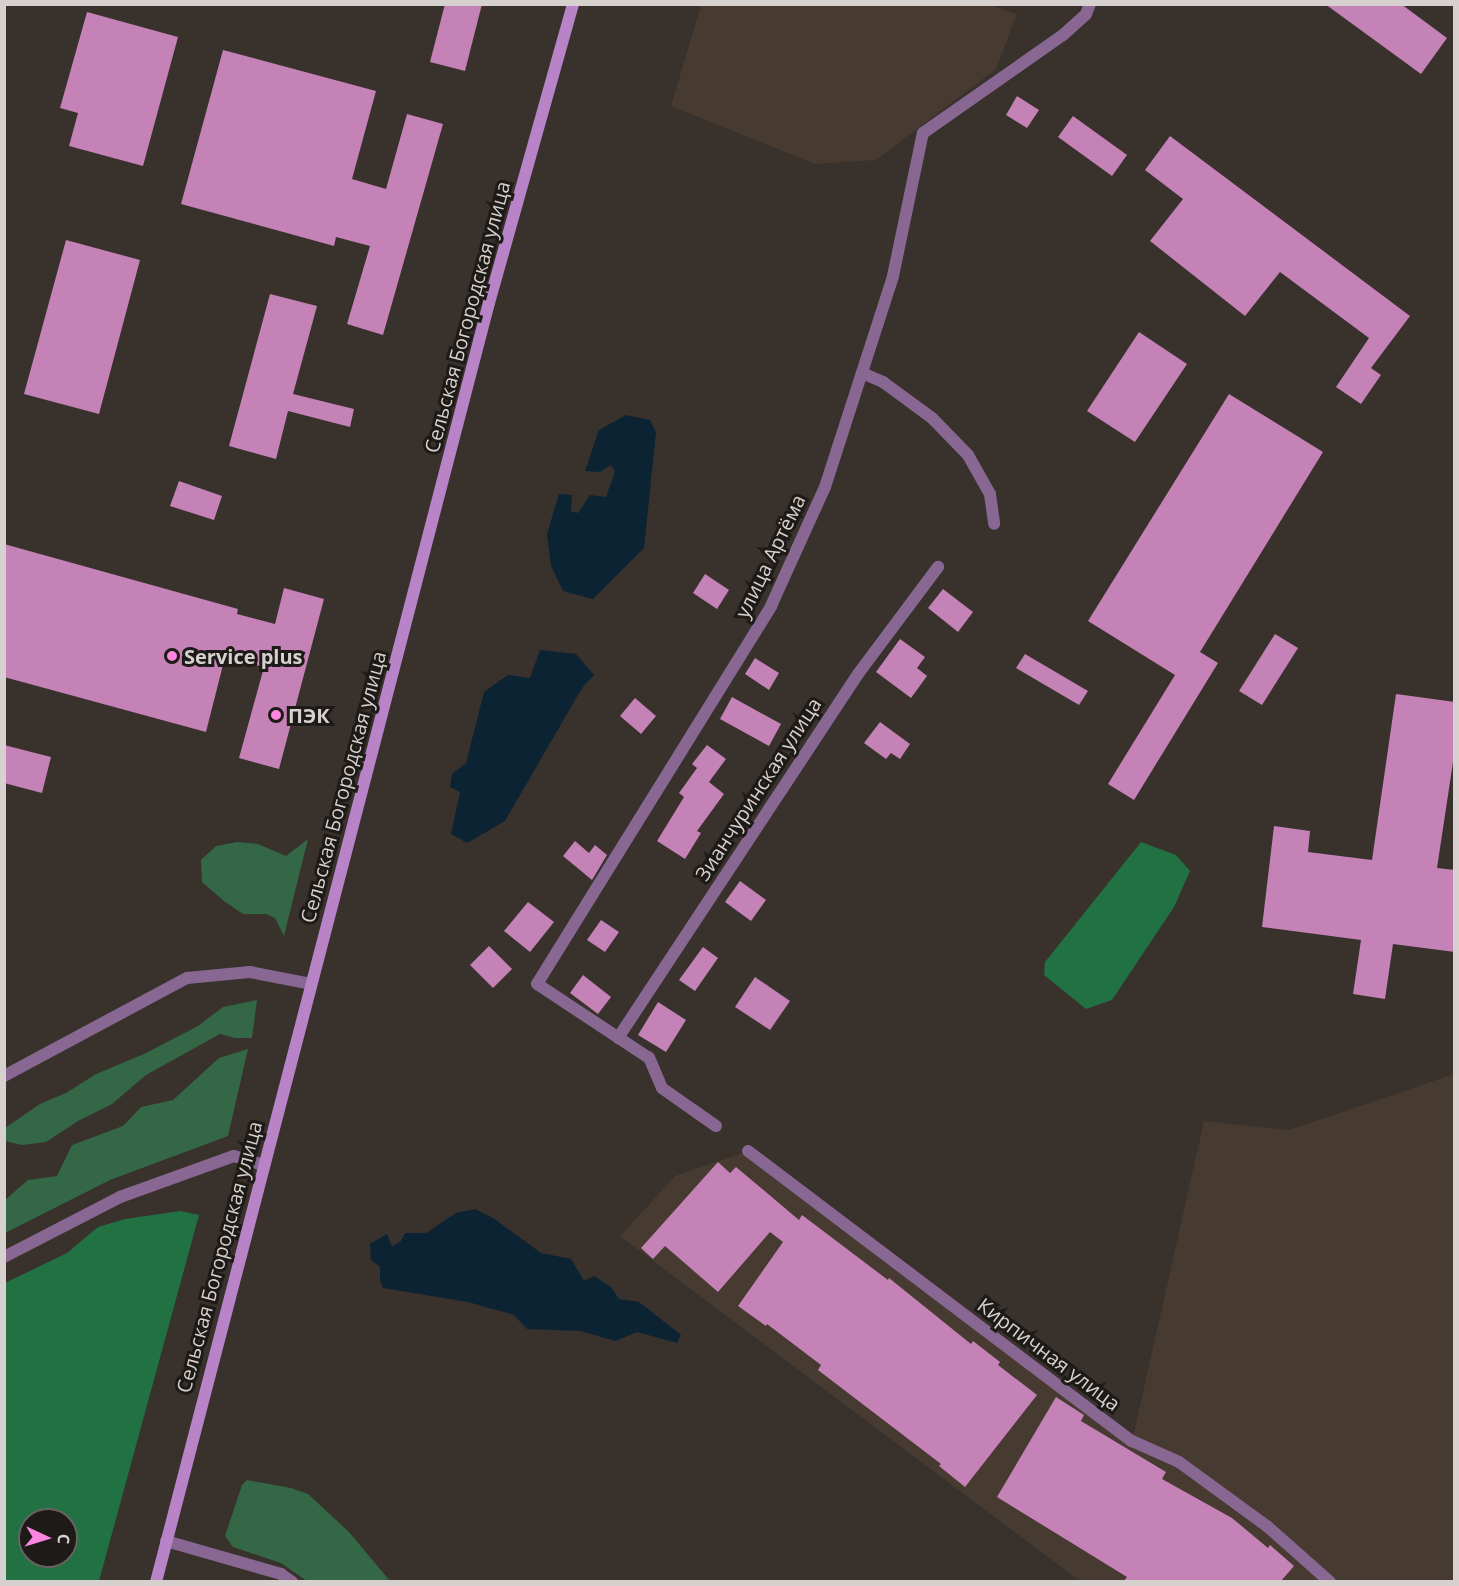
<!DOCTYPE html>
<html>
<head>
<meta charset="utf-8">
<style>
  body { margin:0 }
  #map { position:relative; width:1459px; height:1586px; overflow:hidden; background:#38312c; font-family:"Open Sans",sans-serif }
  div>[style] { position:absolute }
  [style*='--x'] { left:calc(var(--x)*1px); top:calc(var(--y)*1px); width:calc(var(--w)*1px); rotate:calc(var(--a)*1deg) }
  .built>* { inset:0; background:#463a31 }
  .green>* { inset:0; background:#336746 }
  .forest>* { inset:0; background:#217143 }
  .water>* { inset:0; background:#0c2334 }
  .building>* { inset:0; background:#c582b7 }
  .street>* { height:12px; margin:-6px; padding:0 6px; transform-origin:6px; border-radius:6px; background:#886792 }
  .secondary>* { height:12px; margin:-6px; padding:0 6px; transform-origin:6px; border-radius:6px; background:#b883c7 }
  .dots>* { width:16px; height:16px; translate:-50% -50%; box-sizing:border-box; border:3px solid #1d1a17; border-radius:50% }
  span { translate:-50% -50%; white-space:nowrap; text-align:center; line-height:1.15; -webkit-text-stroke:6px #1d1a17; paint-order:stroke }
  .street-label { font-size:20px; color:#d6d1ce }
  .poi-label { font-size:20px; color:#d6d1ce; font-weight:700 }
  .left { translate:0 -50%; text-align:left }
  .frame { position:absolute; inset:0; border:6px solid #d6d1ce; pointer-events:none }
  .north { position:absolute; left:18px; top:1508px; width:60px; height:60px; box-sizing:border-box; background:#1d1a17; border:2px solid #676360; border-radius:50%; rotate:94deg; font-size:16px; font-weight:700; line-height:24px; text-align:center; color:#d6d1ce }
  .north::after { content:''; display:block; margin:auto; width:21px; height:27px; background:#fd86e1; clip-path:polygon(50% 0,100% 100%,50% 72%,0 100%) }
</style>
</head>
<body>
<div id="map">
  <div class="built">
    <i style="clip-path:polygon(989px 5px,1017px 14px,996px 69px,876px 160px,815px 164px,671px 106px,701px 5px)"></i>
    <i style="clip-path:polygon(1454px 1074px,1454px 1581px,1080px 1581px,620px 1236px,675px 1176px,748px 1151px,1132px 1441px,1204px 1121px,1289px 1130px)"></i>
  </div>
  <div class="green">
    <i style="clip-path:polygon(308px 839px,284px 936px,275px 918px,266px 914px,243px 914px,224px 901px,202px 882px,201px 860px,216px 846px,237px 842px,258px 844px,286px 856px)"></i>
    <i style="clip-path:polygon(257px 1000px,252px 1038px,235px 1038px,220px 1034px,146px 1075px,112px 1104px,78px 1121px,46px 1142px,22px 1145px,5px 1141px,5px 1128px,40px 1104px,66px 1093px,96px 1074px,144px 1054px,198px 1026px,223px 1007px)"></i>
    <i style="clip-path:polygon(248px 1049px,228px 1136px,110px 1180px,5px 1233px,5px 1200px,28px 1180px,57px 1176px,72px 1145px,123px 1126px,141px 1107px,173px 1100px,219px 1058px)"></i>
    <i style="clip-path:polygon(247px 1480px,291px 1488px,308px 1494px,349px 1532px,390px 1581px,307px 1581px,281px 1563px,233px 1547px,225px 1536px,242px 1485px)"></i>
  </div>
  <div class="forest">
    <i style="clip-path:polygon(1141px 842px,1176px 855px,1190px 871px,1174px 907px,1112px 1000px,1086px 1009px,1044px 975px,1045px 962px)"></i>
    <i style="clip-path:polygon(evenodd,180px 1211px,199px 1215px,99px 1581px,5px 1581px,5px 1283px,67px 1253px,98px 1227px,125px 1219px,180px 1211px,30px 1520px,66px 1520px,66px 1556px,30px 1556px,30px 1520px)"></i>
  </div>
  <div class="water">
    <i style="clip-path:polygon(626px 415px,650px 420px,656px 432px,644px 548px,593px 599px,563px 591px,551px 566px,547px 534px,559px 494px,572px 495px,571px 511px,578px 513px,590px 495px,606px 497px,615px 471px,611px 465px,600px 472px,585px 471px,599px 430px)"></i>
    <i style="clip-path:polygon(540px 650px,576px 654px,594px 675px,582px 688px,505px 821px,467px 843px,451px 834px,460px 792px,450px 787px,452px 774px,466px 763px,484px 692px,508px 675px,530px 678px)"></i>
    <i style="clip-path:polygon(475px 1209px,493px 1218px,541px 1253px,571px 1259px,584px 1281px,594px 1276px,611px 1287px,619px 1299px,639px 1302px,681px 1335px,677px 1343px,637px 1332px,615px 1341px,581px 1331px,527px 1329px,514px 1315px,468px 1302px,383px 1288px,380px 1280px,380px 1267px,371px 1260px,370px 1244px,387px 1234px,392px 1246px,401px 1241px,405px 1233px,426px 1233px,456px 1213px)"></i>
  </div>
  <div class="building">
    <i style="clip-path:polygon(445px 4px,482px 4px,465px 71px,430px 62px)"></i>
    <i style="clip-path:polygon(1325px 4px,1401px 4px,1447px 38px,1421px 74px)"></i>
    <i style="clip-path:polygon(87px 12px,178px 37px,143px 166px,69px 146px,78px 113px,60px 108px)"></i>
    <i style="clip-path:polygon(223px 50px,376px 91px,352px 179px,386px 189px,407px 114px,443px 124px,383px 335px,347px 324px,370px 246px,336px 237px,334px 246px,181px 204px)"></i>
    <i style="clip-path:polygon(1017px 96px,1039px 110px,1027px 128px,1006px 115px)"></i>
    <i style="clip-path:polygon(1073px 116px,1127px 155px,1112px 176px,1058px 137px)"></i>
    <i style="clip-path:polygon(1170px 136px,1410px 316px,1371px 368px,1381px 375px,1361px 404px,1336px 387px,1369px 338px,1280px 272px,1245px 316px,1150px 241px,1183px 199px,1145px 170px)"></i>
    <i style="clip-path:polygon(66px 240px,140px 260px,99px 414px,24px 394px)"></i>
    <i style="clip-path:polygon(270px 294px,317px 306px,293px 394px,354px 409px,350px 427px,288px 411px,276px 459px,229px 446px)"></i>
    <i style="clip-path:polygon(1139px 332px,1187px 364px,1135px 442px,1087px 411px)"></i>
    <i style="clip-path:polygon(1229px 394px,1323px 452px,1200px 652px,1218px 663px,1134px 800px,1108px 784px,1175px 675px,1088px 621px)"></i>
    <i style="clip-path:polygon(179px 481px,222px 496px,214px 520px,170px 506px)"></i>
    <i style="clip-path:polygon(4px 544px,238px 609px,237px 614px,275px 624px,284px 588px,324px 599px,279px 769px,239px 758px,264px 667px,225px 657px,206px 732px,4px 677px)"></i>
    <i style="clip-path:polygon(705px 574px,729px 590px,717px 609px,693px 593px)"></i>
    <i style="clip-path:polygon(943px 589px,973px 612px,958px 632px,928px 608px)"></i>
    <i style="clip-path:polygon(1275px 634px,1298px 648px,1262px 705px,1239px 691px)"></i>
    <i style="clip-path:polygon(900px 639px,925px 657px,917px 668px,927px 676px,911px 698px,876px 672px)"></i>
    <i style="clip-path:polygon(1025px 654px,1088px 691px,1079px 705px,1016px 668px)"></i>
    <i style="clip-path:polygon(755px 658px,779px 673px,769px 690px,745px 674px)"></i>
    <i style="clip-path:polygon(1396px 694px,1455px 702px,1455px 749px,1437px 868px,1455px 870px,1455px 952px,1393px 944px,1385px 999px,1353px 994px,1361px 940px,1262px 927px,1274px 826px,1310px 831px,1308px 852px,1372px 860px)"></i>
    <i style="clip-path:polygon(732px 697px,781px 724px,769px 746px,720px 719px)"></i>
    <i style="clip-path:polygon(635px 698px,656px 716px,641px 734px,620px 716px)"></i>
    <i style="clip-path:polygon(880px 722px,910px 744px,900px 759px,891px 753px,886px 759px,864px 743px)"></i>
    <i style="clip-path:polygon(4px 745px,51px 757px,42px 793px,4px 783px)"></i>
    <i style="clip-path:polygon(707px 745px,726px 759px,709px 782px,724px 794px,697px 831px,701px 833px,685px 859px,657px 841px,684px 797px,679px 793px,697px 768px,692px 764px)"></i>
    <i style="clip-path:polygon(575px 841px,589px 853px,595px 845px,607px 855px,592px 880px,563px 856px)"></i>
    <i style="clip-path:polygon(740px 881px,766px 900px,751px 921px,725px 902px)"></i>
    <i style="clip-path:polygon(528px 902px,554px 922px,530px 952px,504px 931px)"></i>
    <i style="clip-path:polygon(601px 920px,619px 932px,605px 952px,587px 940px)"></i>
    <i style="clip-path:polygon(489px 946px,512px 969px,493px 988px,470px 965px)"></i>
    <i style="clip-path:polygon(703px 947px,718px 958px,695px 991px,679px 980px)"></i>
    <i style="clip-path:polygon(583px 975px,611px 997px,598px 1014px,570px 993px)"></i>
    <i style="clip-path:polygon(755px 977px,790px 1001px,770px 1030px,735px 1007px)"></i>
    <i style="clip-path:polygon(658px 1002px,686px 1020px,666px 1052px,638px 1035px)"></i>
    <i style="clip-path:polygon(718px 1162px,730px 1173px,736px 1167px,799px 1220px,802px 1215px,888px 1280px,889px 1278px,971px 1344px,973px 1341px,1000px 1362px,998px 1365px,1037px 1395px,965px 1487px,939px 1466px,941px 1464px,818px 1370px,821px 1365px,767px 1324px,766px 1326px,738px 1306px,783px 1242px,770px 1232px,718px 1292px,665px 1246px,653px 1259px,641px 1248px)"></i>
    <i style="clip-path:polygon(1056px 1397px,1084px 1415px,1081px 1421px,1166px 1472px,1162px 1479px,1232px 1518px,1268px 1548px,1270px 1545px,1294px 1566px,1281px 1581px,1124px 1581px,1127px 1577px,997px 1497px)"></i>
  </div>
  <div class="street">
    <i style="--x:862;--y:373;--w:23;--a:23"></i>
    <i style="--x:883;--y:382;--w:61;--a:36.3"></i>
    <i style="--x:932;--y:418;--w:52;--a:45.8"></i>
    <i style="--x:968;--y:455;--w:45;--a:60.6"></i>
    <i style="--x:990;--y:494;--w:30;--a:82"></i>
    <i style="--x:618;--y:1038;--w:436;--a:-56.6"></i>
    <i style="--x:858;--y:674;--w:134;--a:-53.2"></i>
    <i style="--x:4;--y:1076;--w:208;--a:-28.2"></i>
    <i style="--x:187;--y:978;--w:63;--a:-5.4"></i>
    <i style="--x:250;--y:972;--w:62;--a:11.1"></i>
    <i style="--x:716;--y:1126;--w:66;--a:-144.9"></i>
    <i style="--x:662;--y:1088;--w:33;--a:-113"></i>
    <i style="--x:649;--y:1058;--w:134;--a:-146.5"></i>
    <i style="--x:537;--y:984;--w:445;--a:-58.2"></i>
    <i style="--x:771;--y:606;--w:131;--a:-65.6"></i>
    <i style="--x:825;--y:487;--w:222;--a:-72.1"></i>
    <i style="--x:893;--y:276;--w:146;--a:-78.2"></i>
    <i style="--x:923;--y:133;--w:171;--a:-35"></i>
    <i style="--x:1063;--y:35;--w:31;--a:-42"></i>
    <i style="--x:1086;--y:14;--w:11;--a:-68"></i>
    <i style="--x:748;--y:1151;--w:481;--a:37.1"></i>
    <i style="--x:1132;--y:1441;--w:51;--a:24.1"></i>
    <i style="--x:1179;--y:1462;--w:110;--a:36.1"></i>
    <i style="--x:1268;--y:1527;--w:83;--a:41.6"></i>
    <i style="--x:4;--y:1257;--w:131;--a:-27.3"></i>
    <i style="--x:120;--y:1197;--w:121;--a:-19.8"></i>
    <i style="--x:234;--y:1156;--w:30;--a:17"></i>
    <i style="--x:166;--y:1541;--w:120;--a:16"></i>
    <i style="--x:281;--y:1574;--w:14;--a:36"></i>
  </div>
  <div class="secondary">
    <i style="--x:156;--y:1582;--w:1322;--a:-75.41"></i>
    <i style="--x:489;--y:303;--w:311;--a:-74.3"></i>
  </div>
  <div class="dots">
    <i style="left:172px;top:656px;background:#fd86e1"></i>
    <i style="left:276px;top:715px;background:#fd86e1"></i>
  </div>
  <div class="street-label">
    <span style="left:467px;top:317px;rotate:-75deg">Сельская Богородская улица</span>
    <span style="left:770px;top:556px;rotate:-64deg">улица Артёма</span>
    <span style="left:343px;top:787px;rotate:-75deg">Сельская Богородская улица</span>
    <span style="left:758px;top:789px;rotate:-57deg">Зианчуринская улица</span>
    <span style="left:219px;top:1257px;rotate:-75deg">Сельская Богородская улица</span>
    <span style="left:1049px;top:1354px;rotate:37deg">Кирпичная улица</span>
  </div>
  <div class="poi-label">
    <span class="left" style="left:184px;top:656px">Service plus</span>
    <span class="left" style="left:288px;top:715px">ПЭК</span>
  </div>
  <div class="frame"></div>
  <div class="north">С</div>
</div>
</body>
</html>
